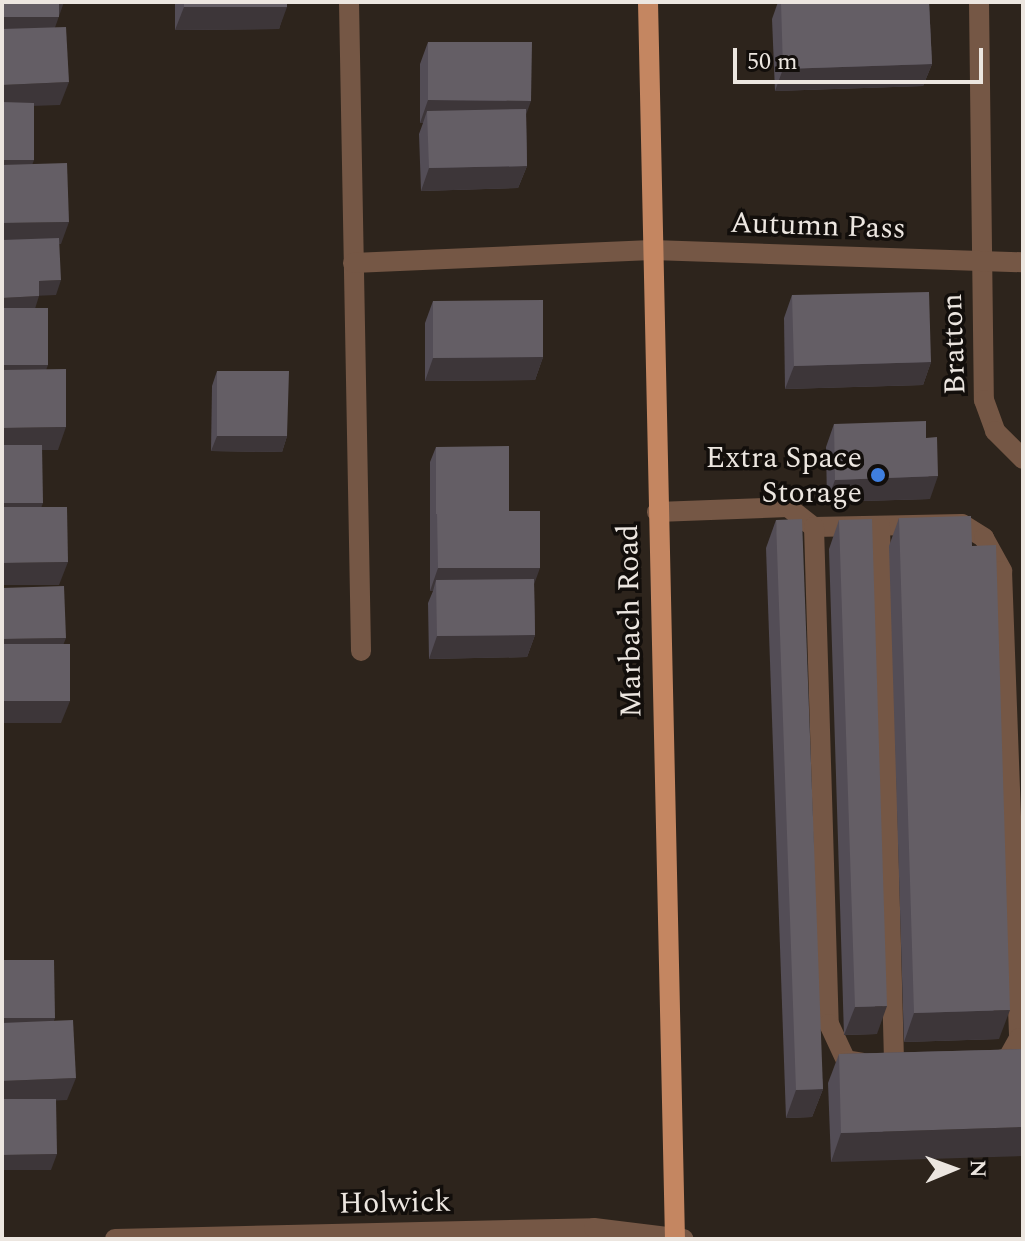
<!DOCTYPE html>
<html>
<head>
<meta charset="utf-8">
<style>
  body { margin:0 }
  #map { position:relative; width:1025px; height:1241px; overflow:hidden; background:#2d241c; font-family:Spectral,serif }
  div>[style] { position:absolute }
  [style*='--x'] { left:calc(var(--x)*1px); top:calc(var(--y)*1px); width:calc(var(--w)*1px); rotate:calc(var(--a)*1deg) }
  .minor>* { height:20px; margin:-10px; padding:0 10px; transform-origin:10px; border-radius:10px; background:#755745 }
  .major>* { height:20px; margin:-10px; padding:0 10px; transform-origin:10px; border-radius:10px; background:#c48661 }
  .wall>* { inset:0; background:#534d56 }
  .shaded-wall>* { inset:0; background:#3d3639 }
  .building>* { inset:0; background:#645e65 }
  .dots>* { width:22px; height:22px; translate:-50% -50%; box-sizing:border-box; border:4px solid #120e0b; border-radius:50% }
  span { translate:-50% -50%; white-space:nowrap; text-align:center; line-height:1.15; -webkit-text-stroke:7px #120e0b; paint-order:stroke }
  .street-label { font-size:30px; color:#ece6e0 }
  .poi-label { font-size:30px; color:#ece6e0 }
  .right { translate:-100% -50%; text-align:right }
  .frame { position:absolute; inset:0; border:4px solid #ece6e0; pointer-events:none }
  .north { position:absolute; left:913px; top:1129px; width:80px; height:80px; -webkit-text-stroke:6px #120e0b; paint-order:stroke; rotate:89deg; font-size:22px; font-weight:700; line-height:32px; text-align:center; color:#ece6e0 }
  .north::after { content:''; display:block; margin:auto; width:28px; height:36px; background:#ece6e0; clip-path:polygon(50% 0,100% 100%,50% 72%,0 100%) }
  .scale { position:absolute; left:733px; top:48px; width:250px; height:36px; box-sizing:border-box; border:4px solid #ece6e0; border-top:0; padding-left:10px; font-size:24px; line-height:28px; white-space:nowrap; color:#ece6e0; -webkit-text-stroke:6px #120e0b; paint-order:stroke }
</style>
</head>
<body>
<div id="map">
  <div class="minor">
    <i style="--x:349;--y:2;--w:649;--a:88.94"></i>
    <i style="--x:979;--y:2;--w:398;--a:89.3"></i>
    <i style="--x:984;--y:400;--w:33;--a:70"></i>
    <i style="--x:995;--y:431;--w:40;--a:45"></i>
    <i style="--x:353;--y:263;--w:299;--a:-2.5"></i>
    <i style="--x:652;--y:250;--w:371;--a:1.9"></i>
    <i style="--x:657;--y:512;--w:131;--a:-2.2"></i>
    <i style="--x:788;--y:507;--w:33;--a:38"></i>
    <i style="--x:814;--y:527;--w:148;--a:-1.2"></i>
    <i style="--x:962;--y:524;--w:26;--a:32"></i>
    <i style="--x:984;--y:538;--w:38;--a:61"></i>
    <i style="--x:1002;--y:571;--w:467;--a:87.9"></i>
    <i style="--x:1019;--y:1038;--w:23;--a:119"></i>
    <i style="--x:1008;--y:1058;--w:13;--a:167"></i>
    <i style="--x:880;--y:526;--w:536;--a:88.5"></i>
    <i style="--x:814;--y:527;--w:497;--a:88.3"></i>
    <i style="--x:829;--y:1024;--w:40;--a:65"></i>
    <i style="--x:846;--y:1060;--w:17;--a:10"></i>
    <i style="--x:115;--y:1239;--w:479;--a:-1.3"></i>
    <i style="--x:594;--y:1228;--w:90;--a:7"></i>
  </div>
  <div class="major">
    <i style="--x:648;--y:2;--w:1237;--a:88.75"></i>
  </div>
  <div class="wall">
    <i style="clip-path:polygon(175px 2px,287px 2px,279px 29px,175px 30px)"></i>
    <i style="clip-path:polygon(778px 2px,929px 2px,932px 64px,923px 86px,775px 91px,772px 19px)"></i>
    <i style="clip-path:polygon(428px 42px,526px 115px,527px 166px,518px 188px,421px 191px,419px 134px,423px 123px,420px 123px,420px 64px)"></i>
    <i style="clip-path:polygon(792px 295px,931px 362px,923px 385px,785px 389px,784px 318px)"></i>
    <i style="clip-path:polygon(433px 301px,543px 357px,535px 380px,425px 381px,425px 323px)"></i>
    <i style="clip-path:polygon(217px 371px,287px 436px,282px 452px,211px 451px,212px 386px)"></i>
    <i style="clip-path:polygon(834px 424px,926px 438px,930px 499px,827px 502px,826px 447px)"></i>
    <i style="clip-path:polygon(436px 447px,509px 511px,534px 584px,535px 635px,527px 657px,429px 659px,428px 603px,433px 591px,430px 591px,430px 462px)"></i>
    <i style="clip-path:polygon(899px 518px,999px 1039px,904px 1042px,889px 546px)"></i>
    <i style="clip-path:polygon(776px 520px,823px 1089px,812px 1117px,786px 1118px,766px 548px)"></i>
    <i style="clip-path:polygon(839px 520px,877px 1034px,844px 1035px,829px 549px)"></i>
    <i style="clip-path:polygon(1023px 573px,1023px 634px,1022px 577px)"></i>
    <i style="clip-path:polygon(1023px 1049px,831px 1162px,828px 1083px,839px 1054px)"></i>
  </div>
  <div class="shaded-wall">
    <i style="clip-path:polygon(57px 2px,64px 2px,51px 39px,2px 39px,2px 17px)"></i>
    <i style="clip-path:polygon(184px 7px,287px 7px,279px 29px,175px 30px)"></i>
    <i style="clip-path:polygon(932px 64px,923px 86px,775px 91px,783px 69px)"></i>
    <i style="clip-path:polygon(69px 82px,60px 105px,2px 107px,2px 85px)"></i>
    <i style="clip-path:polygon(428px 100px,531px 101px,523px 123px,427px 111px,423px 123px,420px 123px)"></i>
    <i style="clip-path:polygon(2px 160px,34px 160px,28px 176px,2px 176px)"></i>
    <i style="clip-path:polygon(527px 166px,518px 188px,421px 191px,429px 168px)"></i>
    <i style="clip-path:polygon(69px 222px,61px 244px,2px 246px,2px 223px)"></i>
    <i style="clip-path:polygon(61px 280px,56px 295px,33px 296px,39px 281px)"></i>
    <i style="clip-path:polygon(39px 296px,34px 312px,2px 313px,2px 298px)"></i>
    <i style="clip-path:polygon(543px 357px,535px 380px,425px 381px,433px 358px)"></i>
    <i style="clip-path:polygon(931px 362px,923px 385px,785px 389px,794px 366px)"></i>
    <i style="clip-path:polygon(2px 365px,48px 365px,42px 381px,2px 381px)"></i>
    <i style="clip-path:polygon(66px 427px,58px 450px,2px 450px,2px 428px)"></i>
    <i style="clip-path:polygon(217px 436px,287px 436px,282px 452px,211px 451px)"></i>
    <i style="clip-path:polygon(938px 476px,930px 499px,827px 502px,835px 480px)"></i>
    <i style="clip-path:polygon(2px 503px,43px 503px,37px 519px,2px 519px)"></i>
    <i style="clip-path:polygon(68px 562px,59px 585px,2px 585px,2px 563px)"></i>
    <i style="clip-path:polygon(438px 568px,540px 568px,532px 590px,436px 580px,433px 591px,430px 591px)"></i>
    <i style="clip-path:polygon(535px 635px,527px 657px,429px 659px,437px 636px)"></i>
    <i style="clip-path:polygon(66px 638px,60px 653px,2px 654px,2px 639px)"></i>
    <i style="clip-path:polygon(2px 701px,70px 701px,61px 723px,2px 723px)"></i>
    <i style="clip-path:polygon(887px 1006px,877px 1034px,844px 1035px,855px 1007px)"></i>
    <i style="clip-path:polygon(1010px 1010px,999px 1039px,904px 1042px,914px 1013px)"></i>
    <i style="clip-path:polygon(2px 1018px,55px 1018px,49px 1033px,2px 1034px)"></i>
    <i style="clip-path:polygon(76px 1078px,67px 1100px,2px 1103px,2px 1081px)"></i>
    <i style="clip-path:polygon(823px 1089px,812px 1117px,786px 1118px,796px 1090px)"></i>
    <i style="clip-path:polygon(1023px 1127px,1023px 1156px,831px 1162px,841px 1133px)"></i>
    <i style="clip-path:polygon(57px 1154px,51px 1170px,2px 1170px,2px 1155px)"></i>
  </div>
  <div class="building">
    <i style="clip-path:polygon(2px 2px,59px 2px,59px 17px,2px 17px)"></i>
    <i style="clip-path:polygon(184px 2px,287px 2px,287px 7px,184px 7px)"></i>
    <i style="clip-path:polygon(781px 2px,929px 2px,932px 64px,783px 69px)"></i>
    <i style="clip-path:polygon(66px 27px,69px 82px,2px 85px,2px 29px)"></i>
    <i style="clip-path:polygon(428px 42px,532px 42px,531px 101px,428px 100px)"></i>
    <i style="clip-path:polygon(2px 102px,34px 103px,34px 160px,2px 160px)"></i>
    <i style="clip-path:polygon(526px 109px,527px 166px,429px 168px,427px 111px)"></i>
    <i style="clip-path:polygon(67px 163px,69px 222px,2px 223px,2px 165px)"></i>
    <i style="clip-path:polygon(59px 238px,61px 280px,39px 281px,39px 296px,2px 298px,2px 240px)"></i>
    <i style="clip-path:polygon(929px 292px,931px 362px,794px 366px,792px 295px)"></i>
    <i style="clip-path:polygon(543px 300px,543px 357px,433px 358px,433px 301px)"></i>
    <i style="clip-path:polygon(2px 308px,48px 308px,48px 365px,2px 365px)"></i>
    <i style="clip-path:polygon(66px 369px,66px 427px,2px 428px,2px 370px)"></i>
    <i style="clip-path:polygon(217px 371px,289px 371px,287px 436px,217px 436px)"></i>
    <i style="clip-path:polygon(926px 421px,926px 438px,937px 437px,938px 476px,835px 480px,834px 424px)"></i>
    <i style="clip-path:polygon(2px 445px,42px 445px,43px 503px,2px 503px)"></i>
    <i style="clip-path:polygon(509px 446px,509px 511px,437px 511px,438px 514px,436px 514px,436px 447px)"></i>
    <i style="clip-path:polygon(2px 507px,67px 507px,68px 562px,2px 563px)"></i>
    <i style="clip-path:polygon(437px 511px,540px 511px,540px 568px,438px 568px)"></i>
    <i style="clip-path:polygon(971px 516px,972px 546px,996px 545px,1010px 1010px,914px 1013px,899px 518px)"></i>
    <i style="clip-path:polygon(802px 519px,823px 1089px,796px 1090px,776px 520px)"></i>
    <i style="clip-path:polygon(872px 519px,887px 1006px,855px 1007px,839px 520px)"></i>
    <i style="clip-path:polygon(534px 579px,535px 635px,437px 636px,436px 580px)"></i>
    <i style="clip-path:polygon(64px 586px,66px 638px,2px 639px,2px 588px)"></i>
    <i style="clip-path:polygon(2px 644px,70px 644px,70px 701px,2px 701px)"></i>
    <i style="clip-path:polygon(2px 960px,54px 960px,55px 1018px,2px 1018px)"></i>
    <i style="clip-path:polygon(73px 1020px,76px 1078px,2px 1081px,2px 1023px)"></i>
    <i style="clip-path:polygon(1023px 1049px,1023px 1127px,841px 1133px,839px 1054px)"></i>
    <i style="clip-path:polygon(2px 1099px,56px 1099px,57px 1154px,2px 1155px)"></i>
  </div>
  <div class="dots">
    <i style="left:878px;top:475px;background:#3f7fe0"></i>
  </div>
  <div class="street-label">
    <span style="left:818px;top:226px;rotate:2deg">Autumn Pass</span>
    <span style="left:954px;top:344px;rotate:-92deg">Bratton</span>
    <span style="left:630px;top:621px;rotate:-91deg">Marbach Road</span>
    <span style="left:395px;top:1203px;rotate:-1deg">Holwick</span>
  </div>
  <div class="poi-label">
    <span class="right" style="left:862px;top:475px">Extra Space<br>Storage</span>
  </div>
  <div class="frame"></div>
  <div class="north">N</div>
  <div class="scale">50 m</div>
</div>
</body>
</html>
